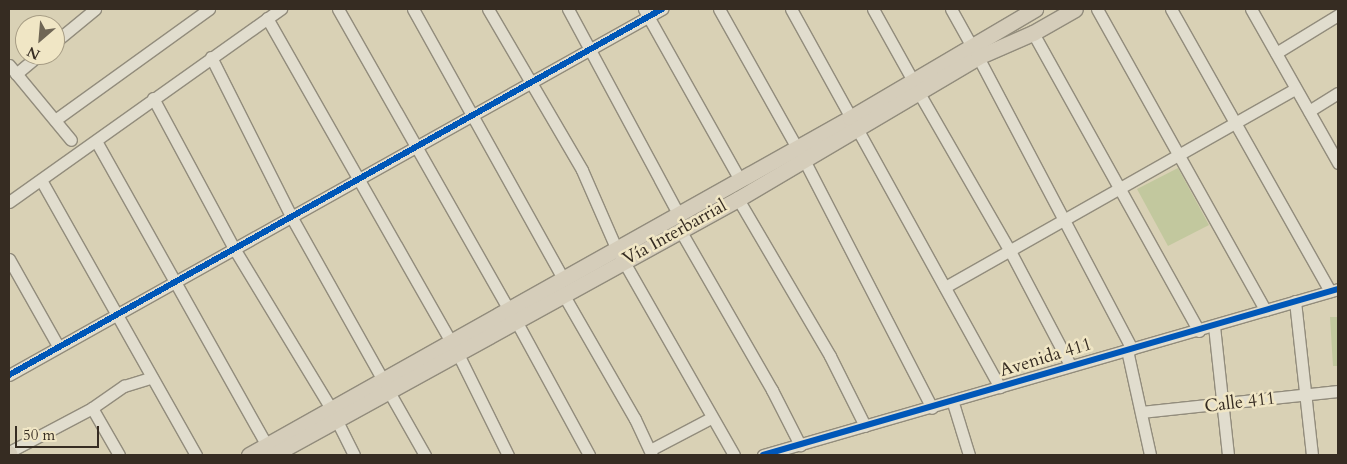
<!DOCTYPE html>
<html>
<head>
<meta charset="utf-8">
<style>
  body { margin:0 }
  #map { position:relative; width:1347px; height:464px; overflow:hidden; background:#d9d1b5; font-family:Cardo,serif }
  div>[style] { position:absolute }
  [style*='--x'] { left:calc(var(--x)*1px); top:calc(var(--y)*1px); width:calc(var(--w)*1px); rotate:calc(var(--a)*1deg) }
  .green>* { inset:0; background:#c2c89e }
  .roads { filter:drop-shadow(1px 0 #928c7c) drop-shadow(-1px 0 #928c7c) drop-shadow(0 1px #928c7c) drop-shadow(0 -1px #928c7c) }
  .minor>* { height:11px; margin:-5.5px; padding:0 5.5px; transform-origin:5.5px; border-radius:5.5px; background:#e1ddce }
  .major>* { height:15px; margin:-7.5px; padding:0 7.5px; transform-origin:7.5px; border-radius:7.5px; background:#d5cdba }
  .cycleway>* { height:6px; margin:-3px; padding:0 3px; transform-origin:3px; border-radius:3px; background:#0057b8 }
  span { translate:-50% -50%; white-space:nowrap; text-align:center; line-height:1.15; -webkit-text-stroke:5px #f0e6c5; paint-order:stroke }
  .street-label { font-size:18px; color:#362c22 }
  .frame { position:absolute; inset:0; border:10px solid #362c22; pointer-events:none }
  .north { position:absolute; left:15px; top:15px; width:50px; height:50px; box-sizing:border-box; background:#f0e6c5; border:1px solid #a69c84; border-radius:50%; rotate:207deg; font-size:14px; font-weight:700; line-height:20px; text-align:center; color:#362c22 }
  .north::after { content:''; display:block; margin:auto; width:18px; height:22px; background:#6f6655; clip-path:polygon(50% 0,100% 100%,50% 72%,0 100%) }
  .scale { position:absolute; left:15px; top:426px; width:84px; height:22px; box-sizing:border-box; border:2px solid #362c22; border-top:0; padding-left:6px; font-size:15px; line-height:18px; white-space:nowrap; color:#362c22; -webkit-text-stroke:4px #f0e6c5; paint-order:stroke }
</style>
</head>
<body>
<div id="map">
  <div class="green">
    <i style="clip-path:polygon(1178px 168px,1209px 225px,1168px 246px,1137px 189px)"></i>
    <i style="clip-path:polygon(1330px 317px,1338px 317px,1338px 366px,1333px 366px)"></i>
  </div>
  <div class="roads">
    <div class="minor">
      <i style="--x:338;--y:9;--w:344;--a:60.4"></i>
      <i style="--x:413;--y:9;--w:308;--a:60.9"></i>
      <i style="--x:488;--y:9;--w:186;--a:59.7"></i>
      <i style="--x:582;--y:170;--w:85;--a:66.4"></i>
      <i style="--x:616;--y:248;--w:238;--a:60.3"></i>
      <i style="--x:568;--y:9;--w:232;--a:61.7"></i>
      <i style="--x:644;--y:9;--w:194;--a:60.7"></i>
      <i style="--x:719;--y:9;--w:157;--a:60.7"></i>
      <i style="--x:791;--y:9;--w:432;--a:61.1"></i>
      <i style="--x:873;--y:9;--w:80;--a:60.9"></i>
      <i style="--x:951;--y:9;--w:41;--a:60.9"></i>
      <i style="--x:1097;--y:9;--w:345;--a:60.8"></i>
      <i style="--x:1171;--y:9;--w:324;--a:60.6"></i>
      <i style="--x:1251;--y:9;--w:177;--a:60.5"></i>
      <i style="--x:267;--y:18;--w:384;--a:60.4"></i>
      <i style="--x:457;--y:352;--w:115;--a:63.7"></i>
      <i style="--x:1033;--y:33;--w:341;--a:60.9"></i>
      <i style="--x:55;--y:42;--w:52;--a:-39.5"></i>
      <i style="--x:1276;--y:53;--w:73;--a:-31.5"></i>
      <i style="--x:211;--y:57;--w:180;--a:63.3"></i>
      <i style="--x:292;--y:218;--w:186;--a:60.7"></i>
      <i style="--x:978;--y:57;--w:330;--a:62.2"></i>
      <i style="--x:9;--y:65;--w:97;--a:50.4"></i>
      <i style="--x:16;--y:74;--w:30;--a:-40"></i>
      <i style="--x:919;--y:93;--w:182;--a:60.1"></i>
      <i style="--x:1010;--y:251;--w:129;--a:62.2"></i>
      <i style="--x:153;--y:98;--w:173;--a:61.7"></i>
      <i style="--x:235;--y:250;--w:184;--a:58.8"></i>
      <i style="--x:1309;--y:111;--w:34;--a:-32"></i>
      <i style="--x:55;--y:120;--w:190;--a:-35.8"></i>
      <i style="--x:96;--y:141;--w:350;--a:60.7"></i>
      <i style="--x:803;--y:158;--w:281;--a:62.7"></i>
      <i style="--x:41;--y:180;--w:316;--a:60.6"></i>
      <i style="--x:738;--y:199;--w:182;--a:59.6"></i>
      <i style="--x:830;--y:356;--w:78;--a:63.4"></i>
      <i style="--x:9;--y:202;--w:334;--a:-35.4"></i>
      <i style="--x:680;--y:230;--w:185;--a:60.1"></i>
      <i style="--x:772;--y:390;--w:62;--a:63"></i>
      <i style="--x:9;--y:259;--w:100;--a:60.6"></i>
      <i style="--x:945;--y:287;--w:402;--a:-29.5"></i>
      <i style="--x:563;--y:294;--w:144;--a:60.1"></i>
      <i style="--x:635;--y:419;--w:40;--a:65"></i>
      <i style="--x:1295;--y:301;--w:155;--a:83.7"></i>
      <i style="--x:515;--y:319;--w:155;--a:61.4"></i>
      <i style="--x:1214;--y:326;--w:130;--a:83.8"></i>
      <i style="--x:1127;--y:350;--w:107;--a:77.6"></i>
      <i style="--x:9;--y:375;--w:749;--a:-29.27"></i>
      <i style="--x:388;--y:390;--w:75;--a:60.4"></i>
      <i style="--x:953;--y:403;--w:54;--a:72.9"></i>
      <i style="--x:92;--y:408;--w:54;--a:60.1"></i>
      <i style="--x:1141;--y:412;--w:198;--a:-6.1"></i>
      <i style="--x:336;--y:419;--w:40;--a:63.4"></i>
      <i style="--x:650;--y:450;--w:69;--a:-27.7"></i>
      <i style="--x:9;--y:452;--w:94;--a:-27.9"></i>
      <i style="--x:92;--y:408;--w:39;--a:-35"></i>
      <i style="--x:124;--y:386;--w:28;--a:-17"></i>
      <i style="--x:763;--y:455;--w:598;--a:-16.1"></i>
    </div>
    <div class="major">
      <i style="--x:9;--y:453;--w:2;--a:63"></i>
      <i style="--x:249;--y:455;--w:689;--a:-29.28"></i>
      <i style="--x:850;--y:118;--w:215;--a:-30.5"></i>
      <i style="--x:273;--y:455;--w:531;--a:-28.83"></i>
      <i style="--x:738;--y:199;--w:279;--a:-30.6"></i>
      <i style="--x:978;--y:57;--w:60;--a:-23.6"></i>
      <i style="--x:1033;--y:33;--w:48;--a:-29.7"></i>
    </div>
  </div>
  <div class="cycleway">
    <i style="--x:9;--y:375;--w:749;--a:-29.27"></i>
    <i style="--x:763;--y:455;--w:598;--a:-16.1"></i>
  </div>
  <div class="street-label">
    <span style="left:675px;top:233px;rotate:-29deg">Vía Interbarrial</span>
    <span style="left:1046px;top:358px;rotate:-17deg">Avenida 411</span>
    <span style="left:1240px;top:403px;rotate:-7deg">Calle 411</span>
  </div>
  <div class="frame"></div>
  <div class="north">N</div>
  <div class="scale">50 m</div>
</div>
</body>
</html>
